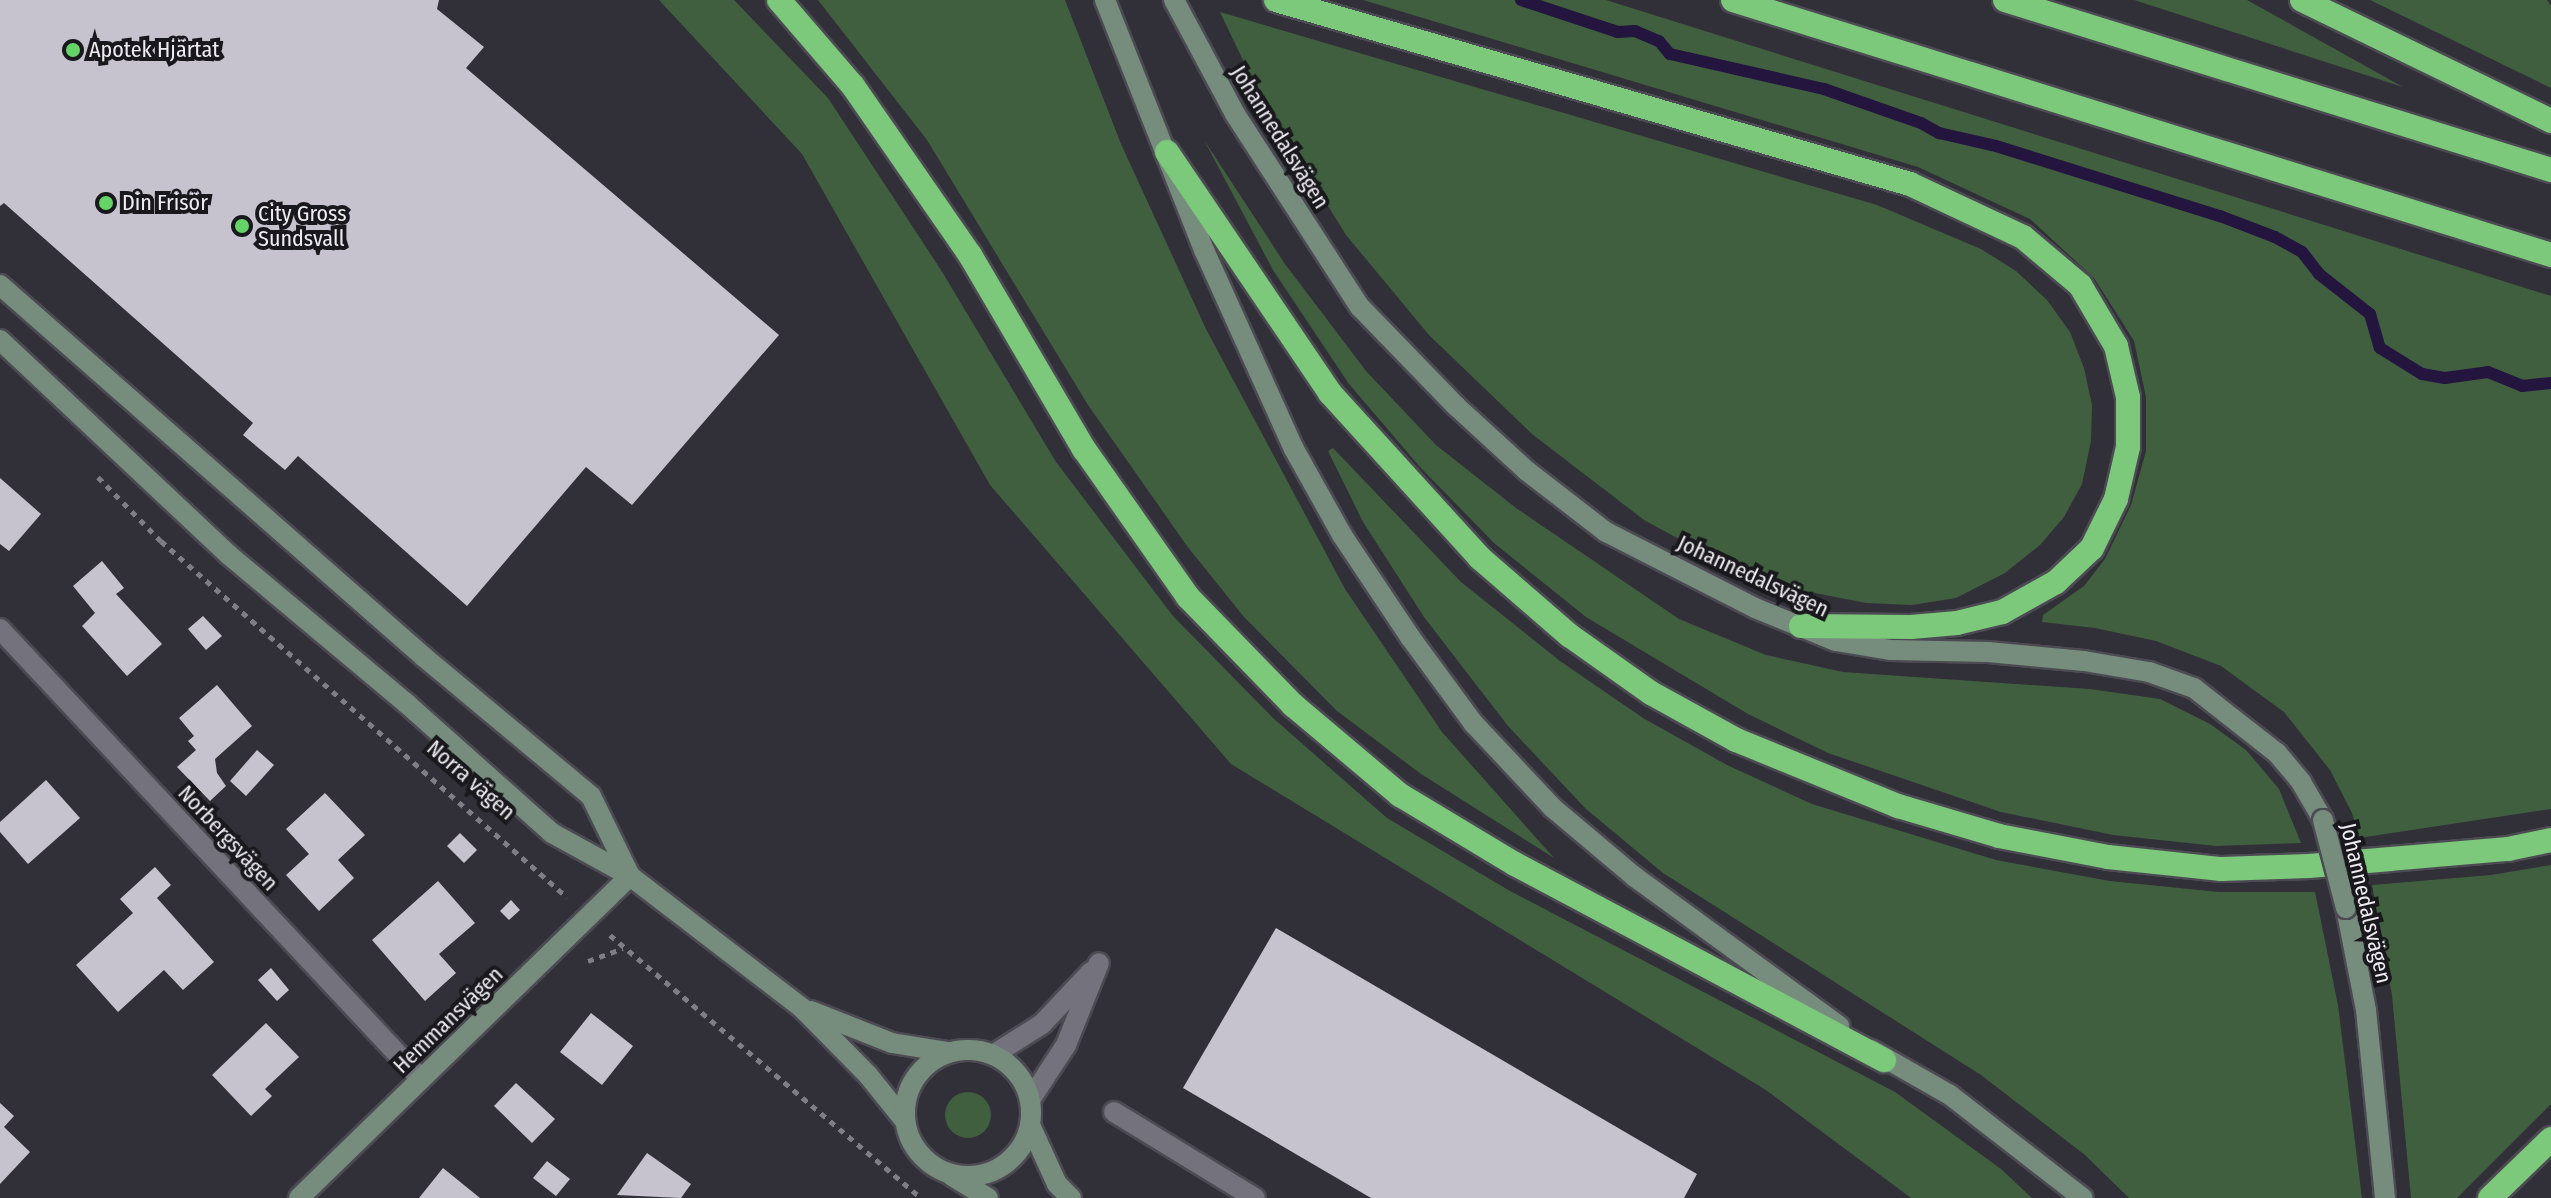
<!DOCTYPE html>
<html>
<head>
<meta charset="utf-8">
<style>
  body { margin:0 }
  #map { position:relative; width:2551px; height:1198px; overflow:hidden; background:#312f38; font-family:"Fira Sans Condensed",sans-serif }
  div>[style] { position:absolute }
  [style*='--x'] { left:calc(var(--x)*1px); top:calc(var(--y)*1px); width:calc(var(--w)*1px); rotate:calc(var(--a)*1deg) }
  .green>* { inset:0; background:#405f3f }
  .round { border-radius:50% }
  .stream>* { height:12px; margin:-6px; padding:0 6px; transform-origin:6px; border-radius:6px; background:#24153f }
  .building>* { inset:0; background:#c6c3cf }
  .path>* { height:5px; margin-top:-2.5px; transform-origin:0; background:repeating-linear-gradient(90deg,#807e85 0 6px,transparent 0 12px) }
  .roads { filter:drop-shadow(2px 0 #4c4a52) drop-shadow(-2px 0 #4c4a52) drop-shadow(0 2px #4c4a52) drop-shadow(0 -2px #4c4a52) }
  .lane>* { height:20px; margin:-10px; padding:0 10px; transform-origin:10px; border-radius:10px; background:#74727c }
  .street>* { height:20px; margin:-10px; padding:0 10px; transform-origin:10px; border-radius:10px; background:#74727c }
  .secondary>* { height:20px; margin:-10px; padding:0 10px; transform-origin:10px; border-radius:10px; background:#768c7c }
  .secondary>.ring { margin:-10px; padding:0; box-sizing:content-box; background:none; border:20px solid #768c7c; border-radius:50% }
  .highway>* { height:24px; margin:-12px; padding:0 12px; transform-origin:12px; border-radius:12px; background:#7cc97b }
  .bridges { filter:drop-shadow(2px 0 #4c4a52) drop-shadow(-2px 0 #4c4a52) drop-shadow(0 2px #4c4a52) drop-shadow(0 -2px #4c4a52) }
  .secondary-bridge>* { height:20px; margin:-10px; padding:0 10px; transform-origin:10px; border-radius:10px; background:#768c7c }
  .dots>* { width:22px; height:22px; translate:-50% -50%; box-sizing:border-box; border:4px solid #19181c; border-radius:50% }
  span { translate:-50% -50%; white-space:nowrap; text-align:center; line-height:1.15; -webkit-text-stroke:8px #19181c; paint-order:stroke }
  .poi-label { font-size:22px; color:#efedf3 }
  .left { translate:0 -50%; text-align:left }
  .street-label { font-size:22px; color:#efedf3 }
</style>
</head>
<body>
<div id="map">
  <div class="green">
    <i style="clip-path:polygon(659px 0,734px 0,828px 98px,941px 270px,1056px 462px,1173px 616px,1273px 718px,1387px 818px,1510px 891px,1895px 1092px,2001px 1169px,2032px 1198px,1911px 1198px,1766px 1090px,1231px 764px,990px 485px,802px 154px)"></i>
    <i style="clip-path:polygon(818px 0,1065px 0,1121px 144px,1206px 329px,1345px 589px,1442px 732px,1554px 858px,1421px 774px,1337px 711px,1244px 617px,1187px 546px,1088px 405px,927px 140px)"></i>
    <i style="clip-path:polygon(1363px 0,1606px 0,2551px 296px,2551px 809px,2359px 838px,2352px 813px,2330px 770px,2284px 712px,2221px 666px,2156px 641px,2095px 628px,2042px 622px,2043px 615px,2084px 586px,2105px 559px,2131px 505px,2146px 451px,2146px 397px,2134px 341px,2094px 278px,2030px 219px,1918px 167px)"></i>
    <i style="clip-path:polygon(2134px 0,2247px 0,2403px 87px)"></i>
    <i style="clip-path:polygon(2370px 0,2547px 0,2551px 6px,2551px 88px)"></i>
    <i style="clip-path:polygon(1220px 12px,1877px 205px,1981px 249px,2016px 271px,2047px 300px,2070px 332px,2084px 368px,2092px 405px,2091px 441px,2082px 484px,2064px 517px,2040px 545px,2005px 573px,1956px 598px,1912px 605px,1866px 603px,1784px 587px,1727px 565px,1644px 520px,1532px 434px,1429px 335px,1346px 235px,1261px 98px)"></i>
    <i style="clip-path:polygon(1204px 140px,1285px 264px,1366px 371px,1436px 445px,1516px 508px,1679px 619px,1766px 655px,1843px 672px,2090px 689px,2160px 699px,2210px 724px,2246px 750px,2279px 789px,2301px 843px,2216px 846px,2113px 835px,2001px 812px,1828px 753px,1748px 714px,1586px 617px,1494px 543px,1420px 467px,1349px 384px,1273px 270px)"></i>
    <i style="clip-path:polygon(1333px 448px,1461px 582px,1560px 661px,1643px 718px,1727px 765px,1812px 804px,1996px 860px,2110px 881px,2219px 892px,2315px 892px,2338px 1005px,2362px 1198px,2129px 1198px,2085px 1155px,1981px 1075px,1663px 873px,1586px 809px,1508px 726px,1424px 617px,1363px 522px,1328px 451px)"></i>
    <i style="clip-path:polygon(2551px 865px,2551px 1104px,2457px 1198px,2411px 1198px,2392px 995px,2372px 885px,2491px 875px)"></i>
    <i class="round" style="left:945px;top:1092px;width:46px;height:46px"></i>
  </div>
  <div class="stream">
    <i style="--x:1521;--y:0;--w:102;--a:18.3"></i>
    <i style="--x:1618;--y:32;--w:17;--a:-3"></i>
    <i style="--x:1635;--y:31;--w:26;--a:23"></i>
    <i style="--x:1659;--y:41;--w:17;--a:50"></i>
    <i style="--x:1670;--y:54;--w:158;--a:12.8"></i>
    <i style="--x:1824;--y:89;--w:103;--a:19.3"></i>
    <i style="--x:1921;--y:123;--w:21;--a:29"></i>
    <i style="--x:1939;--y:133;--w:58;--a:12.8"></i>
    <i style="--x:1996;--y:146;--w:235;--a:17.4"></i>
    <i style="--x:2220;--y:216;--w:59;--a:20.9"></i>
    <i style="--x:2275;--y:237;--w:31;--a:29"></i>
    <i style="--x:2302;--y:252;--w:28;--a:52"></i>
    <i style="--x:2319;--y:274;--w:65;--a:38.1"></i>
    <i style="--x:2370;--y:314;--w:35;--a:74"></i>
    <i style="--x:2380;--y:348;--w:49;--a:31.8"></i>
    <i style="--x:2422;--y:374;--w:23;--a:10"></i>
    <i style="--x:2445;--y:378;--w:43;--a:-7.9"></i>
    <i style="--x:2488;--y:372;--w:37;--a:22"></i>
    <i style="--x:2522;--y:386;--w:29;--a:-6"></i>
  </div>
  <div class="building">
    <i style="clip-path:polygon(0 0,439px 0,437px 9px,484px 47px,466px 68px,779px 335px,632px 505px,586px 467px,467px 606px,298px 456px,285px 470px,243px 435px,253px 423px,4px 203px,0 206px)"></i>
    <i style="clip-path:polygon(0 478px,41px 514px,9px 551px,0 544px)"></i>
    <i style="clip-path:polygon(102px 561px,124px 588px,116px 594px,162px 644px,127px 676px,82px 626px,95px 613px,73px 586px)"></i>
    <i style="clip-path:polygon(203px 616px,222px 636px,206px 650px,188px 629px)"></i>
    <i style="clip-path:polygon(217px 685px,252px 726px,215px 759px,217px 773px,226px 786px,210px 801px,177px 767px,196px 750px,188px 741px,194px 736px,179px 718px)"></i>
    <i style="clip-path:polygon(257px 750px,274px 765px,246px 796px,230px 781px)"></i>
    <i style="clip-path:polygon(46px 780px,80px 818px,28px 864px,0 832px,0 822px)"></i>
    <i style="clip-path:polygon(325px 793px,365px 835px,338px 860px,354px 878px,319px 911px,286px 875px,309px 854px,286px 829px)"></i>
    <i style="clip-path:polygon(460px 833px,477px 850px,464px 863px,447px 846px)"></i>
    <i style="clip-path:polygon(155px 867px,171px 885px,157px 898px,214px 962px,183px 990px,164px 970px,118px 1012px,76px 965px,133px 913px,120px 899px)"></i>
    <i style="clip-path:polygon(438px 881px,475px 923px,439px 954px,456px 973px,425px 1001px,372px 940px)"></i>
    <i style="clip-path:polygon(511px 900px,520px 910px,509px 920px,500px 911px)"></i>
    <i style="clip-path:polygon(1276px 928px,1697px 1174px,1684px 1198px,1371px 1198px,1183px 1088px)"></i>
    <i style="clip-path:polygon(271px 968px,289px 990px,277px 1001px,258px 980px)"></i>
    <i style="clip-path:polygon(591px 1013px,633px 1046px,602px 1085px,560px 1052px)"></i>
    <i style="clip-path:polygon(266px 1023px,299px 1057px,265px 1089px,272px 1096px,251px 1116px,212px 1075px)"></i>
    <i style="clip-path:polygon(516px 1083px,555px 1119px,532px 1143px,494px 1106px)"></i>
    <i style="clip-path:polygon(0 1103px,14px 1116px,4px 1127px,30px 1152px,0 1184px)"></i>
    <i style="clip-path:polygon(647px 1153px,691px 1184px,681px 1198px,617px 1195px)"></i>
    <i style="clip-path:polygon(547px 1161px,570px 1179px,556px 1196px,533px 1178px)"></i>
    <i style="clip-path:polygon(443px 1168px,480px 1198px,419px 1198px)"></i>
  </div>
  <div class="path">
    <i style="--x:98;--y:477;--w:90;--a:45.5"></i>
    <i style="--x:161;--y:541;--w:540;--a:41.25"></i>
    <i style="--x:610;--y:935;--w:407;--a:40.2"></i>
    <i style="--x:588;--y:961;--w:37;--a:-20"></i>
  </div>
  <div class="roads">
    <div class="lane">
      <i style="--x:993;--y:1055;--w:58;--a:-32.3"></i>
      <i style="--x:1042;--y:1024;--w:71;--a:-46.7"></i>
      <i style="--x:1030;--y:1100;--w:66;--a:-56.8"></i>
      <i style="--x:1066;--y:1045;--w:88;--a:-68.1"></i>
      <i style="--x:1114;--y:1112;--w:165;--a:31.4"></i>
    </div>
    <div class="street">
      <i style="--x:0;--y:629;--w:616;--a:46.91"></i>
    </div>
    <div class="secondary">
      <i style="--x:1105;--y:0;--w:269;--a:68.4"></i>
      <i style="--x:1204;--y:250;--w:218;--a:65.7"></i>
      <i style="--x:1294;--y:449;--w:98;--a:60.8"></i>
      <i style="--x:1342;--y:535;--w:123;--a:56.3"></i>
      <i style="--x:1410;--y:637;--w:108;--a:53.7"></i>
      <i style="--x:1474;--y:724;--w:115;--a:46.8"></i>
      <i style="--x:1553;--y:808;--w:107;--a:40.1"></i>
      <i style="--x:1635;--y:877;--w:253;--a:36.1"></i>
      <i style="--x:1174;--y:0;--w:129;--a:61.8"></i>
      <i style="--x:1235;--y:114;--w:230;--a:57.1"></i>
      <i style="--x:1360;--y:307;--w:138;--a:45.9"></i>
      <i style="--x:1456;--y:406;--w:96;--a:42.5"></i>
      <i style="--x:1527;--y:471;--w:100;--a:37.7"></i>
      <i style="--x:1606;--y:532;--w:167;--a:27"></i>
      <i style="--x:1755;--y:608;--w:87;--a:22.2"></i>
      <i style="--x:1836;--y:641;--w:56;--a:9.3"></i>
      <i style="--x:1891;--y:650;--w:97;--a:1.2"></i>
      <i style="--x:1988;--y:652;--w:96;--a:5.4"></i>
      <i style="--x:2084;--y:661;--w:66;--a:9.6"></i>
      <i style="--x:2149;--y:672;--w:48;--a:19.6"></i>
      <i style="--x:2194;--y:688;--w:105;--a:38.1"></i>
      <i style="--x:2277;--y:753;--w:38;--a:50"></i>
      <i style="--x:2301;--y:782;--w:44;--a:59.9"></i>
      <i style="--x:0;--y:285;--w:564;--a:41.26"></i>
      <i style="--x:424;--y:657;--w:217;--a:39.8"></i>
      <i style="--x:591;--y:796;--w:89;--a:64"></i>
      <i style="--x:0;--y:340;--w:314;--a:43.2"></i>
      <i style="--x:229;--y:555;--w:231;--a:39.9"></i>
      <i style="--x:406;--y:703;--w:195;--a:41.7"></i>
      <i style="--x:552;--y:833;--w:89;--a:28.9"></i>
      <i style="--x:630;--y:876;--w:217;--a:37.5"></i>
      <i style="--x:802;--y:1008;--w:94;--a:45.4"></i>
      <i style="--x:868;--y:1075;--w:59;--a:51.2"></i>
      <i style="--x:2346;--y:908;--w:104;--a:78.9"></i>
      <i style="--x:2366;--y:1010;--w:189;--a:84.2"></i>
      <i style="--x:811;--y:1011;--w:87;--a:21.6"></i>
      <i style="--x:892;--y:1043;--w:57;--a:9.1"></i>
      <i style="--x:1871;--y:1050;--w:91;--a:29.7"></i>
      <i style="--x:1950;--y:1095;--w:168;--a:37.8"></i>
      <i class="ring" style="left:905px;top:1050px;width:106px;height:106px"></i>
      <i style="--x:1030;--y:1125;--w:65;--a:65.4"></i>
      <i style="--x:1057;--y:1184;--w:20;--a:45"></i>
      <i style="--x:952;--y:1176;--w:42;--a:31.4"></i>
      <i style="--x:299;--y:1198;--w:462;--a:-44.2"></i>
    </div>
    <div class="highway">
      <i style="--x:779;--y:0;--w:113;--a:49.3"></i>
      <i style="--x:853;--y:86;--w:206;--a:55.3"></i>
      <i style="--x:970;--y:255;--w:225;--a:59.6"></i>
      <i style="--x:1084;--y:449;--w:181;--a:54.9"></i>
      <i style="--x:1188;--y:597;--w:151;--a:45.8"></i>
      <i style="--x:1293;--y:705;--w:140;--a:40.1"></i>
      <i style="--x:1400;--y:795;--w:134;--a:31"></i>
      <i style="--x:1515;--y:864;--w:418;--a:28"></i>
      <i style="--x:1276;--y:0;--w:660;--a:16.18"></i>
      <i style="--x:1910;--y:184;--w:125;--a:25.1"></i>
      <i style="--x:2023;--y:237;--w:75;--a:40.1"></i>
      <i style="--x:2080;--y:285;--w:71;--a:59.5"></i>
      <i style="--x:2116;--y:346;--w:52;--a:76.8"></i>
      <i style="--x:2128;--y:397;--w:50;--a:90"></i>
      <i style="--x:2128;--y:447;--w:53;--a:103"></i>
      <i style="--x:2116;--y:499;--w:55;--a:116.1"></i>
      <i style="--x:2092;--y:548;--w:50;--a:136.6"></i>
      <i style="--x:2056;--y:582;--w:62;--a:150.9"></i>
      <i style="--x:2002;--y:612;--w:46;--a:166.3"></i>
      <i style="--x:1957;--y:623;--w:46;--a:175"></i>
      <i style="--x:1911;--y:627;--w:110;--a:-179.5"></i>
      <i style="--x:1733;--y:0;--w:857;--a:17.31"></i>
      <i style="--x:2005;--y:0;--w:572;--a:17.29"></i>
      <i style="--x:2302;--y:0;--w:277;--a:25.9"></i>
      <i style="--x:1167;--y:152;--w:291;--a:55.9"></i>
      <i style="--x:1330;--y:393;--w:223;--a:47.7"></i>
      <i style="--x:1480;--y:558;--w:118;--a:40.9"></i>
      <i style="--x:1569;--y:635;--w:100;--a:35.3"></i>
      <i style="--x:1651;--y:693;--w:97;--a:28.9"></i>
      <i style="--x:1736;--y:740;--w:175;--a:22.2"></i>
      <i style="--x:1898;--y:806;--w:105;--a:16.5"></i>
      <i style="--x:1999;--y:836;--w:111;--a:10.9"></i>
      <i style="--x:2108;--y:857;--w:114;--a:6.1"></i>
      <i style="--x:2221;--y:869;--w:88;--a:-2"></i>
      <i style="--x:2309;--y:866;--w:200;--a:-4.9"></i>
      <i style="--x:2508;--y:849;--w:44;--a:-11.8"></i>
      <i style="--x:2490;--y:1198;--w:85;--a:-44"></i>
    </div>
  </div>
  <div class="bridges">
    <div class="secondary-bridge">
      <i style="--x:2323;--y:820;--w:91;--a:75.4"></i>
    </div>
  </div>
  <div class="dots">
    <i style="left:73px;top:50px;background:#65d467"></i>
    <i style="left:106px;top:203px;background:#65d467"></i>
    <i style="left:242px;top:226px;background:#65d467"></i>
  </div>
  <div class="poi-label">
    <span class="left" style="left:89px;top:50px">Apotek Hjärtat</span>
    <span class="left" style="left:122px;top:203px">Din Frisör</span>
    <span class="left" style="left:258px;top:226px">City Gross<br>Sundsvall</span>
  </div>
  <div class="street-label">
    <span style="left:1280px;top:137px;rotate:58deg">Johannedalsvägen</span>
    <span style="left:1753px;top:576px;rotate:25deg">Johannedalsvägen</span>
    <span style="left:471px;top:780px;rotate:41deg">Norra vägen</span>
    <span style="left:228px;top:838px;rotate:47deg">Norbergsvägen</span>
    <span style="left:2366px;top:903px;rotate:77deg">Johannedalsvägen</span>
    <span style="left:448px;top:1020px;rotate:-44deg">Hemmansvägen</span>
  </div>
</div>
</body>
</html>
